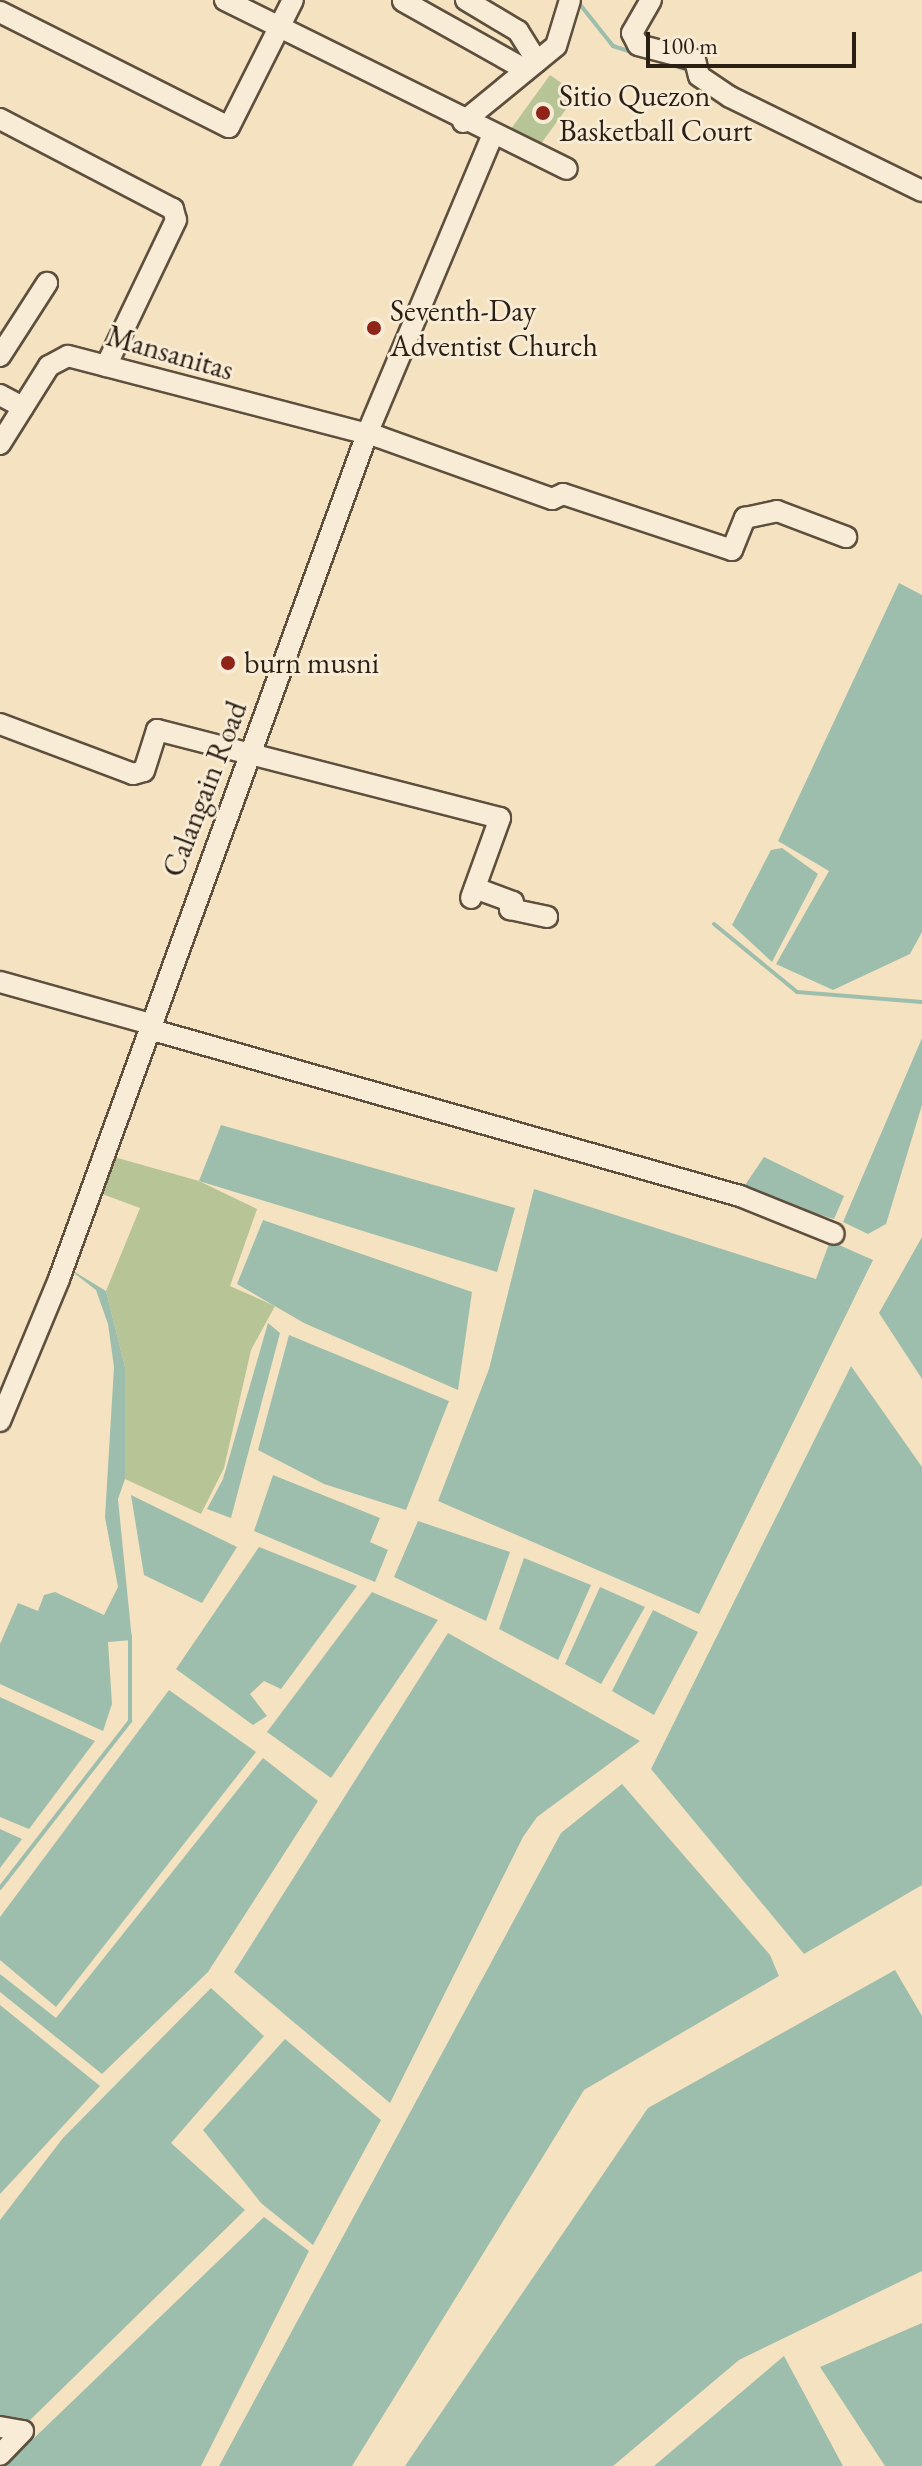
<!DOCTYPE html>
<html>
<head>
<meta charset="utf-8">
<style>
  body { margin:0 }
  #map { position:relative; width:922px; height:2466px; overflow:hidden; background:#f5e2c0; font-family:"EB Garamond",serif }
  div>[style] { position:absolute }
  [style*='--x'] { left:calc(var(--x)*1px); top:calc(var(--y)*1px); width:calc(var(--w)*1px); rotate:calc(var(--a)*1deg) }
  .green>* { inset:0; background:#b7c496 }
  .water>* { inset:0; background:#9dbead }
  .stream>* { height:4px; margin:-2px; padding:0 2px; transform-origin:2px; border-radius:2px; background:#9dbead }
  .roads { filter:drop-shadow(2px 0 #5e4f3e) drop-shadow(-2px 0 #5e4f3e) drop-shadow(0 2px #5e4f3e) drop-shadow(0 -2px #5e4f3e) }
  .minor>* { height:20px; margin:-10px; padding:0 10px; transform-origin:10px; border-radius:10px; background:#f8ecd6 }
  .dots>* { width:22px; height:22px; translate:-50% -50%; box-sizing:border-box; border:4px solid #f8ecd6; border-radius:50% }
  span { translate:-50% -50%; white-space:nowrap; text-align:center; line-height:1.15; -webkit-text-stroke:6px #f8ecd6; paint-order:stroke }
  .poi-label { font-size:30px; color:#2b1e13 }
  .left { translate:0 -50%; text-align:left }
  .street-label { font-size:30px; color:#2b1e13 }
  .scale { position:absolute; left:646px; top:32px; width:210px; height:36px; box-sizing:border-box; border:4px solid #2b1e13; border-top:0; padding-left:10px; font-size:24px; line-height:28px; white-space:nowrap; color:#2b1e13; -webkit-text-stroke:6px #f8ecd6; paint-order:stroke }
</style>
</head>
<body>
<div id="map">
  <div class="green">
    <i style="clip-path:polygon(550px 75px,577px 94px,535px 152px,508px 133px)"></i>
    <i style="clip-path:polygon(107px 1155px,199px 1181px,257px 1209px,230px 1286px,275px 1306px,251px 1350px,224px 1468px,201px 1514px,125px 1479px,125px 1367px,106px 1291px,140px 1208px,94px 1191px)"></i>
  </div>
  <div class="water">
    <i style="clip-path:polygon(899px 583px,922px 595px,922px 932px,910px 954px,833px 990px,776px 964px,829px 871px,778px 841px)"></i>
    <i style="clip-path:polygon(782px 848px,818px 874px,772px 962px,732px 925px,771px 850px)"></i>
    <i style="clip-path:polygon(922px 1038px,922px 1105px,886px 1224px,868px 1234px,843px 1222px)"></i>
    <i style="clip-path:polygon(221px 1125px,515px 1208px,497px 1272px,199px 1181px)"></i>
    <i style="clip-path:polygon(764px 1157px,844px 1196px,834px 1219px,741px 1191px)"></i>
    <i style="clip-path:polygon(534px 1189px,816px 1279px,830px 1241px,873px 1260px,699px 1614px,438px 1501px,489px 1369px)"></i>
    <i style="clip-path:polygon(263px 1220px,472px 1292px,458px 1390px,304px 1323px,237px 1284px)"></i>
    <i style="clip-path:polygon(922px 1237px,922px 1379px,879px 1313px)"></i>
    <i style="clip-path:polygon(65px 1266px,106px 1291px,125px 1367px,125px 1479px,118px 1499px,132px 1640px,108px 1642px,112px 1704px,103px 1731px,0 1684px,0 1644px,18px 1603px,38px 1611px,44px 1595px,55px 1592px,104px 1615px,118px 1587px,105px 1517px,114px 1367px,108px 1324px,96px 1290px)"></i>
    <i style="clip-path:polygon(268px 1323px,280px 1333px,231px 1518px,207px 1509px,223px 1479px)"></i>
    <i style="clip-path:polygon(289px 1335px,449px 1401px,406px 1510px,324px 1484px,258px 1450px)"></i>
    <i style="clip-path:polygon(851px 1366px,922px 1467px,922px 1885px,804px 1954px,651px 1769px)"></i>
    <i style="clip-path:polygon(273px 1475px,380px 1518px,370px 1542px,388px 1550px,375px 1582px,254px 1531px)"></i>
    <i style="clip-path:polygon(131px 1495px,237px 1547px,202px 1603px,144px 1575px)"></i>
    <i style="clip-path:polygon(418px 1521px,510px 1552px,486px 1621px,394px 1577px)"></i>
    <i style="clip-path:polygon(259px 1547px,357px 1586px,281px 1689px,264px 1681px,250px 1694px,267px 1716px,253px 1725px,176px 1669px)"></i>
    <i style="clip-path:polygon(524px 1558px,591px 1585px,558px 1660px,499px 1629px)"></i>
    <i style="clip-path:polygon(600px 1587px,645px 1607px,601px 1684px,565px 1664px)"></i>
    <i style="clip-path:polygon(372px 1592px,438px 1620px,331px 1778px,267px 1732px)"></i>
    <i style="clip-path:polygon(653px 1610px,698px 1632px,654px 1715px,612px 1691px)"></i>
    <i style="clip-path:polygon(448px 1633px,640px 1741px,537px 1817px,523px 1837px,390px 2103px,234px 1972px)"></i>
    <i style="clip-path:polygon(169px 1690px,256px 1752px,56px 2007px,0 1960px,0 1917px)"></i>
    <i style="clip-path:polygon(0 1697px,95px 1741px,29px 1829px,0 1817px)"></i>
    <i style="clip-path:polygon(263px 1758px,318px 1801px,208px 1972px,102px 2074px,0 1992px,0 1974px,56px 2018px)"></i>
    <i style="clip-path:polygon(622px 1784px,770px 1955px,779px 1976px,584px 2090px,352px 2466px,219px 2466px,561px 1833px)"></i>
    <i style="clip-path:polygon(0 1829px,22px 1839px,0 1868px)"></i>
    <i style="clip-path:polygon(895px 1970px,922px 2016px,922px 2271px,739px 2360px,613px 2466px,405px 2466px,648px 2108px)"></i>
    <i style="clip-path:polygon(211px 1988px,264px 2036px,171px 2143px,245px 2210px,25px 2425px,0 2423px,0 2220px,63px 2138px)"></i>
    <i style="clip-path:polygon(0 2005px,100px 2086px,0 2194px)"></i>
    <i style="clip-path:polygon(285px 2039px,381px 2120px,313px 2245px,261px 2203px,203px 2130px)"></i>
    <i style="clip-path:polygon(264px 2217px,309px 2251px,201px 2466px,5px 2466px)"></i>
    <i style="clip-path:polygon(922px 2323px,922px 2466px,885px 2466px,820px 2367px)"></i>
    <i style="clip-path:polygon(784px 2356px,843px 2466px,654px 2466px)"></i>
  </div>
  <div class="stream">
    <i style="--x:578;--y:2;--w:56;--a:51.5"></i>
    <i style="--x:613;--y:46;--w:82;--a:17.8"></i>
    <i style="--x:729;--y:85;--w:155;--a:26.4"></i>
    <i style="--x:714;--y:924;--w:107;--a:39.3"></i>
    <i style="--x:797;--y:992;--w:125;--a:4.6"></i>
    <i style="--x:0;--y:1888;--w:212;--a:-52.1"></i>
    <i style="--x:130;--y:1721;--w:85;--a:-90"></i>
  </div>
  <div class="roads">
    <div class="minor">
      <i style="--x:225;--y:0;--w:381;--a:26.3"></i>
      <i style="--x:466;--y:0;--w:61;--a:30.8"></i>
      <i style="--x:518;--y:31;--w:36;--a:58"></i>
      <i style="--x:651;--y:0;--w:38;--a:120"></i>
      <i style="--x:632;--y:33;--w:13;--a:63"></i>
      <i style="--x:638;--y:45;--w:59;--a:14.7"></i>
      <i style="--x:695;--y:60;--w:16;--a:76"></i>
      <i style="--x:699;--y:76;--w:37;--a:34"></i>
      <i style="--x:730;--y:97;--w:214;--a:26.1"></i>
      <i style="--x:403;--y:1;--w:141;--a:29.3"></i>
      <i style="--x:0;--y:12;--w:256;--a:26.7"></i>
      <i style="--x:229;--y:127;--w:142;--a:-63.3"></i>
      <i style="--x:0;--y:119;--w:195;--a:27.5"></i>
      <i style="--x:173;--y:209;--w:11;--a:75"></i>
      <i style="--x:176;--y:220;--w:162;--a:115.6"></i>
      <i style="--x:463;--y:122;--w:120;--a:-39.3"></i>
      <i style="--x:556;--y:46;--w:48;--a:-73.1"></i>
      <i style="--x:0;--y:356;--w:87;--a:-57.2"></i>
      <i style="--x:0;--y:395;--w:26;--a:28"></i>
      <i style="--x:0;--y:444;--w:92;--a:-57.9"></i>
      <i style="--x:49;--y:366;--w:21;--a:-28"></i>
      <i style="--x:68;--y:356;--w:321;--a:14.6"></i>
      <i style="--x:379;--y:437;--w:184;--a:19.7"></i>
      <i style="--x:552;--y:499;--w:12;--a:-24"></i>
      <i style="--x:563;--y:494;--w:178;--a:18.3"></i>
      <i style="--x:732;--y:550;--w:35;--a:-68"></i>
      <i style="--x:745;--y:518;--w:33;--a:-12"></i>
      <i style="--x:777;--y:511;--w:74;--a:20.6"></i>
      <i style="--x:0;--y:724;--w:142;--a:20.6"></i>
      <i style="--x:133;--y:774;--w:11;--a:-15"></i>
      <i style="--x:144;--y:771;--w:43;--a:-72.4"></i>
      <i style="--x:157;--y:730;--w:354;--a:14.4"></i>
      <i style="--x:500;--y:818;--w:85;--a:109.9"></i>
      <i style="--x:475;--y:888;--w:40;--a:20.2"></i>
      <i style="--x:513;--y:902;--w:8;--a:113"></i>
      <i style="--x:510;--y:909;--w:38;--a:12"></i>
      <i style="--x:0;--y:982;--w:156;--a:15.6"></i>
      <i style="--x:149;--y:1029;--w:614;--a:15.78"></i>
      <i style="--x:740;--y:1196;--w:101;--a:22"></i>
      <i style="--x:0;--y:1421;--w:154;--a:-67.4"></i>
      <i style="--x:59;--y:1279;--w:899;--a:-69.97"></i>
      <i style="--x:367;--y:434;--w:322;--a:-67.2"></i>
      <i style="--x:0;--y:2427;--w:23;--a:10"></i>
      <i style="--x:23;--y:2431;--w:33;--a:134"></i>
    </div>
  </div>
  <div class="dots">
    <i style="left:543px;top:113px;background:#8f2418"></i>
    <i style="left:374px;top:328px;background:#8f2418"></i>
    <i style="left:228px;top:663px;background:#8f2418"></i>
  </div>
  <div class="poi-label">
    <span class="left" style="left:559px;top:113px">Sitio Quezon<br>Basketball Court</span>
    <span class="left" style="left:390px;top:328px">Seventh-Day<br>Adventist Church</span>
    <span class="left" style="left:244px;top:663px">burn musni</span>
  </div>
  <div class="street-label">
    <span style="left:170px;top:353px;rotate:16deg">Mansanitas</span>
    <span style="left:205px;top:789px;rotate:-69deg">Calangain Road</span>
  </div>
  <div class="scale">100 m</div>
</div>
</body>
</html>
